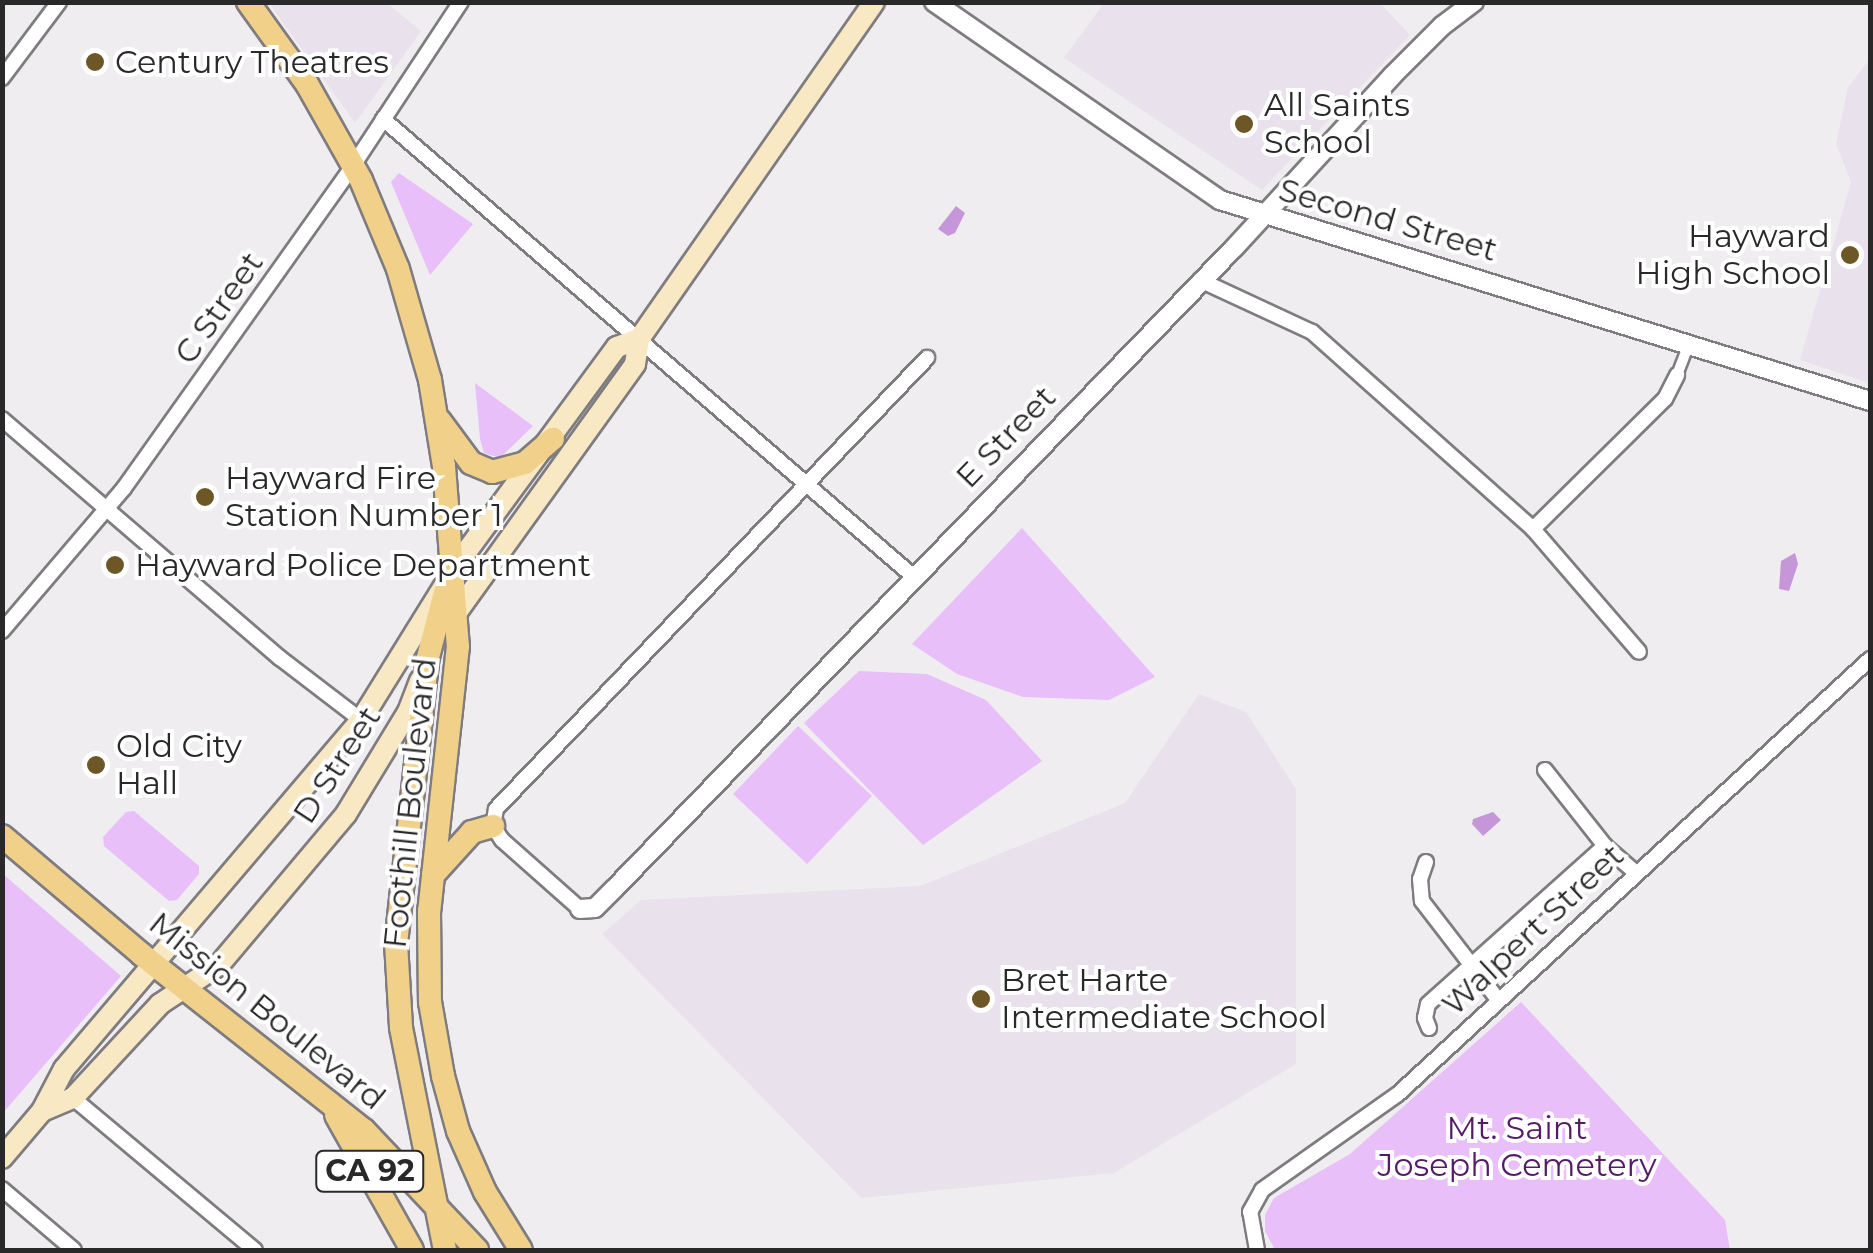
<!DOCTYPE html>
<html>
<head>
<meta charset="utf-8">
<style>
  body { margin:0 }
  #map { position:relative; width:1873px; height:1253px; overflow:hidden; background:#f0edf1; font-family:Montserrat,sans-serif }
  div>[style] { position:absolute }
  [style*='--x'] { left:calc(var(--x)*1px); top:calc(var(--y)*1px); width:calc(var(--w)*1px); rotate:calc(var(--a)*1deg) }
  .built>* { inset:0; background:#e9e1ec }
  .green>* { inset:0; background:#e8bff8 }
  .water>* { inset:0; background:#c697d8 }
  .roads { filter:drop-shadow(2px 0 #7f7c80) drop-shadow(-2px 0 #7f7c80) drop-shadow(0 2px #7f7c80) drop-shadow(0 -2px #7f7c80) }
  .pedestrian>* { height:10px; margin:-5px; padding:0 5px; transform-origin:5px; border-radius:5px; background:#fff }
  .minor>* { height:14px; margin:-7px; padding:0 7px; transform-origin:7px; border-radius:7px; background:#fff }
  .tertiary>* { height:18px; margin:-9px; padding:0 9px; transform-origin:9px; border-radius:9px; background:#fff }
  .secondary>* { height:20px; margin:-10px; padding:0 10px; transform-origin:10px; border-radius:10px; background:#f8e8c4 }
  .primary>* { height:22px; margin:-11px; padding:0 11px; transform-origin:11px; border-radius:11px; background:#f1d18a }
  .dots>* { width:28px; height:28px; translate:-50% -50%; box-sizing:border-box; border:5px solid #fff; border-radius:50% }
  span { translate:-50% -50%; white-space:nowrap; text-align:center; line-height:1.15; -webkit-text-stroke:8px #fff; paint-order:stroke }
  .shield-label span { padding:2px 8px; background:#fff; border:2px solid; border-radius:8px; -webkit-text-stroke-width:0 }
  .shield-label { font-size:30px; color:#2a292a; font-weight:700 }
  .poi-label { font-size:32px; color:#2a292a }
  .left { translate:0 -50%; text-align:left }
  .right { translate:-100% -50%; text-align:right }
  .street-label { font-size:32px; color:#2a292a }
  .park-label { font-size:32px; color:#551b68 }
  .frame { position:absolute; inset:0; border:5px solid #2a292a; pointer-events:none }
</style>
</head>
<body>
<div id="map">
  <div class="built">
    <i style="clip-path:polygon(269px 3px,387px 3px,421px 31px,355px 123px)"></i>
    <i style="clip-path:polygon(1104px 3px,1380px 3px,1410px 35px,1262px 190px,1064px 58px)"></i>
    <i style="clip-path:polygon(1870px 59px,1870px 383px,1800px 360px,1851px 182px,1836px 144px,1848px 87px)"></i>
    <i style="clip-path:polygon(1199px 694px,1246px 712px,1296px 789px,1296px 1064px,1114px 1173px,861px 1198px,602px 934px,641px 900px,920px 886px,1125px 803px)"></i>
  </div>
  <div class="green">
    <i style="clip-path:polygon(399px 173px,473px 224px,430px 275px,391px 182px)"></i>
    <i style="clip-path:polygon(475px 383px,533px 426px,500px 458px,484px 453px,480px 439px)"></i>
    <i style="clip-path:polygon(1022px 528px,1155px 677px,1109px 700px,1023px 697px,957px 674px,912px 644px)"></i>
    <i style="clip-path:polygon(859px 671px,927px 674px,986px 700px,1042px 761px,923px 845px,804px 723px)"></i>
    <i style="clip-path:polygon(798px 726px,872px 796px,807px 864px,733px 794px)"></i>
    <i style="clip-path:polygon(134px 811px,199px 866px,199px 874px,177px 900px,169px 901px,104px 846px,103px 837px,126px 812px)"></i>
    <i style="clip-path:polygon(3px 874px,121px 976px,3px 1113px,2px 874px)"></i>
    <i style="clip-path:polygon(1521px 1002px,1725px 1220px,1730px 1250px,1274px 1248px,1265px 1231px,1265px 1215px,1274px 1198px,1350px 1154px)"></i>
  </div>
  <div class="water">
    <i style="clip-path:polygon(956px 206px,965px 213px,955px 233px,948px 236px,938px 229px)"></i>
    <i style="clip-path:polygon(1795px 553px,1798px 564px,1789px 591px,1779px 589px,1781px 561px)"></i>
    <i style="clip-path:polygon(1493px 812px,1501px 820px,1483px 836px,1472px 824px,1473px 819px)"></i>
  </div>
  <div class="roads">
    <div class="pedestrian">
      <i style="--x:1677;--y:375;--w:34;--a:-69"></i>
    </div>
    <div class="minor">
      <i style="--x:2;--y:78;--w:95;--a:-53.1"></i>
      <i style="--x:383;--y:119;--w:701;--a:40.78"></i>
      <i style="--x:1200;--y:280;--w:123;--a:24.9"></i>
      <i style="--x:1312;--y:332;--w:296;--a:41.7"></i>
      <i style="--x:1533;--y:529;--w:162;--a:49.2"></i>
      <i style="--x:2;--y:419;--w:367;--a:40.7"></i>
      <i style="--x:280;--y:658;--w:102;--a:37.4"></i>
      <i style="--x:1533;--y:529;--w:185;--a:-44.6"></i>
      <i style="--x:1665;--y:399;--w:27;--a:-63"></i>
      <i style="--x:2;--y:631;--w:188;--a:-49.5"></i>
      <i style="--x:124;--y:488;--w:397;--a:-54.6"></i>
      <i style="--x:354;--y:164;--w:194;--a:-56.6"></i>
      <i style="--x:1545;--y:770;--w:97;--a:51.7"></i>
      <i style="--x:1605;--y:846;--w:40;--a:41"></i>
      <i style="--x:1426;--y:862;--w:18;--a:109"></i>
      <i style="--x:1420;--y:879;--w:22;--a:85"></i>
      <i style="--x:1422;--y:901;--w:126;--a:52.4"></i>
      <i style="--x:580;--y:909;--w:104;--a:-138.5"></i>
      <i style="--x:502;--y:840;--w:17;--a:-123"></i>
      <i style="--x:493;--y:826;--w:17;--a:-80"></i>
      <i style="--x:496;--y:809;--w:624;--a:-46.3"></i>
      <i style="--x:1429;--y:1028;--w:11;--a:-112"></i>
      <i style="--x:1425;--y:1018;--w:14;--a:-78"></i>
      <i style="--x:1428;--y:1004;--w:237;--a:-41.8"></i>
      <i style="--x:73;--y:1098;--w:237;--a:39.9"></i>
      <i style="--x:2;--y:1189;--w:94;--a:40.3"></i>
      <i style="--x:1257;--y:1250;--w:39;--a:-100"></i>
      <i style="--x:1250;--y:1212;--w:25;--a:-61"></i>
      <i style="--x:1262;--y:1190;--w:166;--a:-35.2"></i>
      <i style="--x:1398;--y:1094;--w:642;--a:-42.66"></i>
    </div>
    <div class="tertiary">
      <i style="--x:934;--y:2;--w:348;--a:34.7"></i>
      <i style="--x:1220;--y:200;--w:680;--a:17.18"></i>
      <i style="--x:580;--y:909;--w:15;--a:-4"></i>
      <i style="--x:595;--y:908;--w:28;--a:-45"></i>
      <i style="--x:615;--y:888;--w:890;--a:-45.96"></i>
      <i style="--x:1234;--y:248;--w:234;--a:-47.4"></i>
      <i style="--x:1392;--y:76;--w:71;--a:-45"></i>
      <i style="--x:1442;--y:26;--w:40;--a:-37"></i>
    </div>
    <div class="secondary">
      <i style="--x:452;--y:619;--w:314;--a:-54.3"></i>
      <i style="--x:635;--y:364;--w:25;--a:-81"></i>
      <i style="--x:639;--y:339;--w:411;--a:-55.1"></i>
      <i style="--x:42;--y:1111;--w:34;--a:-23"></i>
      <i style="--x:73;--y:1098;--w:128;--a:-47.2"></i>
      <i style="--x:160;--y:1004;--w:71;--a:-33.5"></i>
      <i style="--x:219;--y:965;--w:197;--a:-49.9"></i>
      <i style="--x:346;--y:814;--w:119;--a:-58.7"></i>
      <i style="--x:408;--y:712;--w:34;--a:-69"></i>
      <i style="--x:2;--y:1158;--w:62;--a:-49.6"></i>
      <i style="--x:42;--y:1111;--w:47;--a:-62.4"></i>
      <i style="--x:64;--y:1069;--w:458;--a:-49.6"></i>
      <i style="--x:361;--y:720;--w:190;--a:-58.2"></i>
      <i style="--x:461;--y:559;--w:263;--a:-53.7"></i>
      <i style="--x:617;--y:347;--w:23;--a:-20"></i>
    </div>
    <div class="primary">
      <i style="--x:248;--y:2;--w:101;--a:54.3"></i>
      <i style="--x:307;--y:84;--w:110;--a:60.6"></i>
      <i style="--x:361;--y:180;--w:96;--a:67.4"></i>
      <i style="--x:398;--y:269;--w:116;--a:73.9"></i>
      <i style="--x:430;--y:380;--w:87;--a:80.8"></i>
      <i style="--x:444;--y:466;--w:181;--a:85.6"></i>
      <i style="--x:458;--y:646;--w:267;--a:96.2"></i>
      <i style="--x:429;--y:911;--w:91;--a:89.4"></i>
      <i style="--x:430;--y:1002;--w:75;--a:80"></i>
      <i style="--x:443;--y:1076;--w:57;--a:74.7"></i>
      <i style="--x:458;--y:1131;--w:67;--a:66.1"></i>
      <i style="--x:485;--y:1192;--w:68;--a:58.2"></i>
      <i style="--x:440;--y:421;--w:52;--a:53.6"></i>
      <i style="--x:471;--y:463;--w:23;--a:23"></i>
      <i style="--x:492;--y:472;--w:34;--a:-15"></i>
      <i style="--x:525;--y:463;--w:37;--a:-41"></i>
      <i style="--x:2;--y:836;--w:182;--a:40.3"></i>
      <i style="--x:141;--y:954;--w:284;--a:38.3"></i>
      <i style="--x:364;--y:1130;--w:165;--a:46.7"></i>
      <i style="--x:433;--y:875;--w:58;--a:-47.8"></i>
      <i style="--x:472;--y:832;--w:22;--a:-16"></i>
      <i style="--x:336;--y:1115;--w:155;--a:60.6"></i>
      <i style="--x:445;--y:1250;--w:227;--a:-101.2"></i>
      <i style="--x:401;--y:1027;--w:83;--a:-93.4"></i>
      <i style="--x:396;--y:944;--w:285;--a:-83.7"></i>
      <i style="--x:427;--y:661;--w:83;--a:-75.3"></i>
    </div>
  </div>
  <div class="dots">
    <i style="left:95px;top:62px;background:#6e5727"></i>
    <i style="left:1244px;top:124px;background:#6e5727"></i>
    <i style="left:1850px;top:255px;background:#6e5727"></i>
    <i style="left:205px;top:497px;background:#6e5727"></i>
    <i style="left:115px;top:565px;background:#6e5727"></i>
    <i style="left:96px;top:765px;background:#6e5727"></i>
    <i style="left:981px;top:999px;background:#6e5727"></i>
  </div>
  <div class="shield-label">
    <span style="left:370px;top:1171px">CA 92</span>
  </div>
  <div class="poi-label">
    <span class="left" style="left:115px;top:62px">Century Theatres</span>
    <span class="left" style="left:1264px;top:124px">All Saints<br>School</span>
    <span class="right" style="left:1830px;top:255px">Hayward<br>High School</span>
    <span class="left" style="left:225px;top:497px">Hayward Fire<br>Station Number 1</span>
    <span class="left" style="left:135px;top:565px">Hayward Police Department</span>
    <span class="left" style="left:116px;top:765px">Old City<br>Hall</span>
    <span class="left" style="left:1001px;top:999px">Bret Harte<br>Intermediate School</span>
  </div>
  <div class="street-label">
    <span style="left:1388px;top:220px;rotate:16deg">Second Street</span>
    <span style="left:219px;top:308px;rotate:-55deg">C Street</span>
    <span style="left:1006px;top:437px;rotate:-46deg">E Street</span>
    <span style="left:337px;top:765px;rotate:-57deg">D Street</span>
    <span style="left:410px;top:803px;rotate:-84deg">Foothill Boulevard</span>
    <span style="left:1533px;top:930px;rotate:-43deg">Walpert Street</span>
    <span style="left:267px;top:1011px;rotate:39deg">Mission Boulevard</span>
  </div>
  <div class="park-label">
    <span style="left:1517px;top:1147px">Mt. Saint<br>Joseph Cemetery</span>
  </div>
  <div class="frame"></div>
</div>
</body>
</html>
